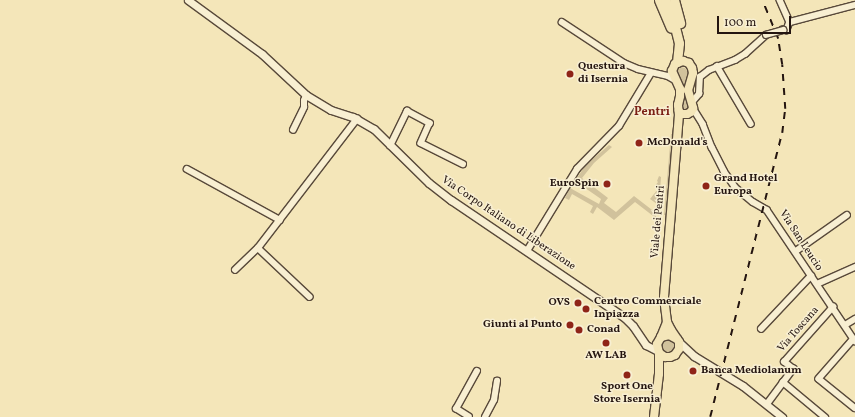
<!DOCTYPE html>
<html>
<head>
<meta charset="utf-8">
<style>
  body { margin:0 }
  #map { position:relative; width:855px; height:417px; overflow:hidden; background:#f4e6b9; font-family:Vollkorn,serif }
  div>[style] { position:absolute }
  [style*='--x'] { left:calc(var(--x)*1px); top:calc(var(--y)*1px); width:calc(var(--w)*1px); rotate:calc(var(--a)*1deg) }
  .green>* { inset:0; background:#d1c29c }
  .roads { filter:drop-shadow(1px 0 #58493a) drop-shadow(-1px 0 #58493a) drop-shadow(0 1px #58493a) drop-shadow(0 -1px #58493a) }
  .minor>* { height:5.5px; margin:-2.75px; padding:0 2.75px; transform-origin:2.75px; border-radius:2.75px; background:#f8efd2 }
  .tertiary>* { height:7px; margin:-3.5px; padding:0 3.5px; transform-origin:3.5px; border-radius:3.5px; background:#f8efd2 }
  .primary>* { height:8px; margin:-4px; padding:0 4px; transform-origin:4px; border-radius:4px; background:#f4e6b9 }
  .trunk>* { height:9px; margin:-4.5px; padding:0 4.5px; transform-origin:4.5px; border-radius:4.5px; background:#f4e6b9 }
  .rail>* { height:1.5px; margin-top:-0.75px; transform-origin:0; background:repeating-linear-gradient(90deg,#241510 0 7px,transparent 0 14px) }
  .bridges { filter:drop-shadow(1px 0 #58493a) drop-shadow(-1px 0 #58493a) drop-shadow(0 1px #58493a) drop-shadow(0 -1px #58493a) }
  .minor-bridge>* { height:5.5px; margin:-2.75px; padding:0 2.75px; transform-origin:2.75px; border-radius:2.75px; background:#f8efd2 }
  .dots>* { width:11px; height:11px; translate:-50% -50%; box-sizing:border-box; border:2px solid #f8efd2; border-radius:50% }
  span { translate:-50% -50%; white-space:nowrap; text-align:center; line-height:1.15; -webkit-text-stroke:3px #f8efd2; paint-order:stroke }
  .poi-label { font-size:11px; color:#241510; font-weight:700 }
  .left { translate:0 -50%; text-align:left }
  .right { translate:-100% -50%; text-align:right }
  .street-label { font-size:11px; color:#241510 }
  .neighbourhood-label { font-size:12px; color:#7a1f14; font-weight:700 }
  .scale { position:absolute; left:717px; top:16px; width:74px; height:18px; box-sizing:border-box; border:2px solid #241510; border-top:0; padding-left:5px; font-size:12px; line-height:14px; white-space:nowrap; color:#241510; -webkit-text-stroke:3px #f8efd2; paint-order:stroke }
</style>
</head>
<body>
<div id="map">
  <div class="green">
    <i style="clip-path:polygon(681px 67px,685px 68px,688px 72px,684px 88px,690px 106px,686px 110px,682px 108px,676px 71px)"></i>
    <i style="clip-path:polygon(671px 134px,673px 134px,666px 215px,664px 215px)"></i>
    <i style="clip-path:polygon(609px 145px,612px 147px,594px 163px,582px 178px,608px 198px,604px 203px,616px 212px,634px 196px,656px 213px,657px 219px,635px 202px,614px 220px,597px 207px,593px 214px,590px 212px,593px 206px,572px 194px,569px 200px,565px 198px,570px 188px,599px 204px,601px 199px,575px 181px,585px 166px)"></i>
    <i style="clip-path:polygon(659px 176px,661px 177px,659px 203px,657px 204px,650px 199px,658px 189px,655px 186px,658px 182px,657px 181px)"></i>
    <i style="clip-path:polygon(664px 338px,675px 341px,676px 349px,669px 354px,662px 352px,660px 344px)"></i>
  </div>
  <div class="roads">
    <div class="minor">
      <i style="--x:780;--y:0;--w:24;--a:66"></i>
      <i style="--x:790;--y:22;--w:9;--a:111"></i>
      <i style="--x:787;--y:30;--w:4;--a:180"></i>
      <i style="--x:562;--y:22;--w:74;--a:33.5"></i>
      <i style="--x:624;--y:63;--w:15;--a:23"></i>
      <i style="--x:638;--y:69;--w:31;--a:13"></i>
      <i style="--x:668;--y:76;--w:8;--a:30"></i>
      <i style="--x:790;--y:22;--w:67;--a:-14.7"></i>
      <i style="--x:717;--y:66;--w:67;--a:59.6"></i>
      <i style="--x:692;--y:102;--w:11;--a:-49"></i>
      <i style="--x:699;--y:94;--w:17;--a:-87"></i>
      <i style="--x:700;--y:77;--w:11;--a:-38"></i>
      <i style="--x:709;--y:70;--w:28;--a:-21"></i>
      <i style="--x:735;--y:60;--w:12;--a:-31"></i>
      <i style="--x:745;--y:54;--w:28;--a:-42"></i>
      <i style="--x:693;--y:108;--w:19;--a:58"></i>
      <i style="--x:703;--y:124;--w:25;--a:69"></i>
      <i style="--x:712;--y:147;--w:27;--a:63"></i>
      <i style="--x:724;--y:171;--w:19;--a:55"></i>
      <i style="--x:735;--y:187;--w:23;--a:40"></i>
      <i style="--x:753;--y:202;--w:16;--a:30"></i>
      <i style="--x:767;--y:210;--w:158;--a:56.1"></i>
      <i style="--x:293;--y:130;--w:25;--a:-64"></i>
      <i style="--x:304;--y:107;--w:6;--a:-90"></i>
      <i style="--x:304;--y:101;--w:6;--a:-72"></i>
      <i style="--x:390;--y:146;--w:39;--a:-64"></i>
      <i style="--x:407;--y:111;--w:26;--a:28"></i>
      <i style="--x:430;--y:123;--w:22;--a:114"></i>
      <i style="--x:421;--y:143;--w:47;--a:26.6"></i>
      <i style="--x:187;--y:169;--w:106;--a:28.7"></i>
      <i style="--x:258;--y:248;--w:71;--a:43.3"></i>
      <i style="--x:527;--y:251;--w:96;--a:-58.6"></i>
      <i style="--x:577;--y:169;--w:60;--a:-45.7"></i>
      <i style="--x:619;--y:126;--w:62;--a:-58.9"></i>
      <i style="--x:796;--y:251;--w:62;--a:-35.2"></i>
      <i style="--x:235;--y:270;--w:32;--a:-44"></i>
      <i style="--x:258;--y:248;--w:163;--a:-52.5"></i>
      <i style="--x:817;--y:284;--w:42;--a:-24.1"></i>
      <i style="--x:845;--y:325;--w:12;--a:-31"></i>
      <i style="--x:761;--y:329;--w:73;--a:-46.7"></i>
      <i style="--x:854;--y:339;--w:53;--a:131.2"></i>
      <i style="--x:819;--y:379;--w:46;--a:38.9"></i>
      <i style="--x:783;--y:382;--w:55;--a:39.8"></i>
      <i style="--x:767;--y:404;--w:44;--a:-53.4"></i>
      <i style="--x:793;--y:369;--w:11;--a:-142"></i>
      <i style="--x:784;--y:362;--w:74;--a:-48.3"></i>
      <i style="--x:469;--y:417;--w:15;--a:-148"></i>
      <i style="--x:456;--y:409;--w:43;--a:-61.1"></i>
      <i style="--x:485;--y:417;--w:19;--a:-62"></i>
      <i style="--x:494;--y:400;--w:19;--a:-81"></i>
    </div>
    <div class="tertiary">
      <i style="--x:188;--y:0;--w:92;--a:36.1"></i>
      <i style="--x:262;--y:54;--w:60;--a:43"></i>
      <i style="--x:306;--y:95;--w:29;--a:31"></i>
      <i style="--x:331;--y:110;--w:23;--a:18"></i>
      <i style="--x:353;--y:117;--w:24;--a:30"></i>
      <i style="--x:374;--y:129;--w:77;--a:44.5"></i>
      <i style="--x:429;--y:183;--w:28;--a:38"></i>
      <i style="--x:451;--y:200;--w:210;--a:34.1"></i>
      <i style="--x:625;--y:318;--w:11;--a:45"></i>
      <i style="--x:633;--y:326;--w:23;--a:56"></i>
      <i style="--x:646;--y:345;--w:13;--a:27"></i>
      <i style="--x:679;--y:342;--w:21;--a:43"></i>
      <i style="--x:694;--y:356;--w:57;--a:31.5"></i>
      <i style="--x:743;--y:386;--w:50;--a:38.5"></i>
    </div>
    <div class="primary">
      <i style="--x:667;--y:322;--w:9;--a:63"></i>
      <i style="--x:671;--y:330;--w:14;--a:56"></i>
      <i style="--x:679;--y:342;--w:7;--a:90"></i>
      <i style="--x:679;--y:349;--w:7;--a:124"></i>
      <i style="--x:675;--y:355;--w:5;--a:158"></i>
      <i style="--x:670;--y:357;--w:5;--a:180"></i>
      <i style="--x:665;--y:357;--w:7;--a:-146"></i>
      <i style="--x:659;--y:353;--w:9;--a:-103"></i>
      <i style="--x:657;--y:344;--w:8;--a:-60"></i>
      <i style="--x:661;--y:337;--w:8;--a:-14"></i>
      <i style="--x:669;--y:335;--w:9;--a:27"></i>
      <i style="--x:661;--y:337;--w:16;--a:-68"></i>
      <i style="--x:667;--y:322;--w:25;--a:-97"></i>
      <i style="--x:664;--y:297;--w:183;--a:-85.3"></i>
      <i style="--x:679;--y:115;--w:10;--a:-96"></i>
      <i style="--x:678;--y:105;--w:9;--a:-77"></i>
      <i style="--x:680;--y:96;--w:7;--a:-90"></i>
      <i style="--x:680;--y:89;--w:20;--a:-114"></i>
      <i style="--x:672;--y:71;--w:8;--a:-67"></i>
      <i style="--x:675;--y:64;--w:9;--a:-21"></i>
      <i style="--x:683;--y:61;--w:6;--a:18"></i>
      <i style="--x:689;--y:63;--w:6;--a:59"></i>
      <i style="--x:692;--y:68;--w:5;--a:79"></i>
      <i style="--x:693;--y:73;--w:18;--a:106"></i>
      <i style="--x:688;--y:90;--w:19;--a:74"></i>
      <i style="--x:693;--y:108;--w:4;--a:117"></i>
      <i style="--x:691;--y:112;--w:4;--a:153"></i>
      <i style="--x:687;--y:114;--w:6;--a:180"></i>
      <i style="--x:681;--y:114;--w:4;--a:-124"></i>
      <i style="--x:654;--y:417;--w:43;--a:-83.4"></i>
      <i style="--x:659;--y:374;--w:21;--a:-90"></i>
    </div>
    <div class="trunk">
      <i style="--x:659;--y:0;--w:30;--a:67"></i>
      <i style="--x:665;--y:0;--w:17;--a:65"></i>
      <i style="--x:672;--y:15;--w:29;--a:76"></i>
      <i style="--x:679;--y:43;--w:19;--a:96"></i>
      <i style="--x:674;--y:0;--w:24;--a:75"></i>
    </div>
  </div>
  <div class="rail">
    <i style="--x:710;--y:417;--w:293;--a:-75.8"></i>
    <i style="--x:782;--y:133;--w:24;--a:-83"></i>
    <i style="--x:785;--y:109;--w:44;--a:-93.9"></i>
    <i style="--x:782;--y:65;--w:26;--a:-99"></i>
    <i style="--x:778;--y:39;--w:42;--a:-112.3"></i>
  </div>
  <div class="bridges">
    <div class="minor-bridge">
      <i style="--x:766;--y:35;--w:18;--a:-16"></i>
    </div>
  </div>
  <div class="dots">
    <i style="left:570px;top:74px;background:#8f2418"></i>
    <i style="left:639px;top:143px;background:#8f2418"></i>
    <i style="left:607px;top:184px;background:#8f2418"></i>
    <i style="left:706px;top:186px;background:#8f2418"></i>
    <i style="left:578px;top:303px;background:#8f2418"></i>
    <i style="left:586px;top:309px;background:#8f2418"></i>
    <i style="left:570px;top:325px;background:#8f2418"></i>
    <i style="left:579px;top:330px;background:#8f2418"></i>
    <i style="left:606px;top:343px;background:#8f2418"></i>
    <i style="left:693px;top:371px;background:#8f2418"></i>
    <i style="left:627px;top:375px;background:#8f2418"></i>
  </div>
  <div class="poi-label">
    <span class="left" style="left:578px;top:74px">Questura<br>di Isernia</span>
    <span class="left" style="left:647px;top:143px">McDonald's</span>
    <span class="left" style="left:714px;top:186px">Grand Hotel<br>Europa</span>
    <span class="right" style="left:599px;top:184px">EuroSpin</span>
    <span class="right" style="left:570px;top:303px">OVS</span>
    <span class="left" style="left:594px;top:309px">Centro Commerciale<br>Inpiazza</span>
    <span class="right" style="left:562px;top:325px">Giunti al Punto</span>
    <span class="left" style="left:587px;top:330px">Conad</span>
    <span style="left:606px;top:356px">AW LAB</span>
    <span class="left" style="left:701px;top:371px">Banca Mediolanum</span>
    <span style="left:627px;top:394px">Sport One<br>Store Isernia</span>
  </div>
  <div class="street-label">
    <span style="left:659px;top:222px;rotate:-85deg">Viale dei Pentri</span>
    <span style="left:508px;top:224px;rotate:34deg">Via Corpo Italiano di Liberazione</span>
    <span style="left:800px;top:241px;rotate:57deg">Via San Leucio</span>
    <span style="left:799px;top:330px;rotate:-49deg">Via Toscana</span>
  </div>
  <div class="neighbourhood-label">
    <span style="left:652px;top:113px">Pentri</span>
  </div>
  <div class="scale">100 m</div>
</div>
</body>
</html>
